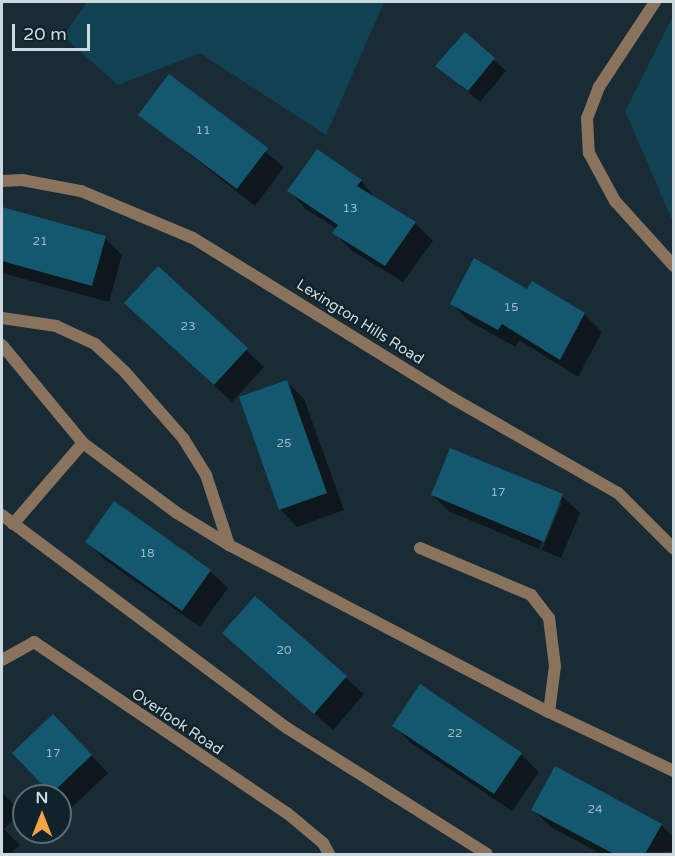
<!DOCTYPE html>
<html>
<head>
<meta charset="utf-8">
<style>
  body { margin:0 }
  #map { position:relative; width:675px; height:856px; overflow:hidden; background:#192c35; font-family:"Varela Round",sans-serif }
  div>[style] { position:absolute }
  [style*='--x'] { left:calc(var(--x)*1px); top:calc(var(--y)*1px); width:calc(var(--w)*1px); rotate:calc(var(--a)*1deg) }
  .green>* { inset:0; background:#104254 }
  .shadow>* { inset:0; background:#0007 }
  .building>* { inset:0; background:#145870 }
  .lane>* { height:12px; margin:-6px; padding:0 6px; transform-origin:6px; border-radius:6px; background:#89735d }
  .street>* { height:12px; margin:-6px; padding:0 6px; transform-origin:6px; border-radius:6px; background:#89735d }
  span { translate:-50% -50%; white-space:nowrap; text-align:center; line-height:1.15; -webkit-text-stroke:4.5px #0f232b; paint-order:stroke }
  .number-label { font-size:12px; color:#9fb9c2 }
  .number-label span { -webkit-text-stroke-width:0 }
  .street-label { font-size:15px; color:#cdd9de }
  .frame { position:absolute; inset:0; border:3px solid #cdd9de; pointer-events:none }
  .north { position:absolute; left:12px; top:784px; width:60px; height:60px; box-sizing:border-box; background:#0f232b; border:2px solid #5b6c73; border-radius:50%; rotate:0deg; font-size:16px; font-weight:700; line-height:24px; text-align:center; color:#cdd9de }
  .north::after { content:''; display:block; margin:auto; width:21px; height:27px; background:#f2a542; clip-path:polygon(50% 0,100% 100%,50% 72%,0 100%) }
  .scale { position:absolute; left:12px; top:24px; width:78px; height:27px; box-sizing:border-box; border:3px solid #cdd9de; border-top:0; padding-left:8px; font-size:18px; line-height:21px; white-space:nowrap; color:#cdd9de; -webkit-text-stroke:4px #0f232b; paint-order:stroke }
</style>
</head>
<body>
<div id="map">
  <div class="green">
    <i style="clip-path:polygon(87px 2px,384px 2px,326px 135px,200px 53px,118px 85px,63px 36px)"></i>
    <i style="clip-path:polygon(673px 16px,674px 16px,673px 222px,625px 111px)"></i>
  </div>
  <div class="shadow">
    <i style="clip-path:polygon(465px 34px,506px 71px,480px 102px,437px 66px)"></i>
    <i style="clip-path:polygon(170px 76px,284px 167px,255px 206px,140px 115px)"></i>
    <i style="clip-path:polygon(361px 181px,377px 200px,415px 223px,433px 241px,403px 282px,351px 250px,334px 232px,337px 229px,306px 209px,289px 191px)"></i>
    <i style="clip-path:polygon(2px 209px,105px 238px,122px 255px,109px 302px,2px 273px)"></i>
    <i style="clip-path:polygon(158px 269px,264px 367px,232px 402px,144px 320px)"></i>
    <i style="clip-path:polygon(528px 291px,584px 314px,602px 332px,578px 377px,519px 340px,516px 347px,469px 321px,452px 304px)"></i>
    <i style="clip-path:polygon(287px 382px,304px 399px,344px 510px,297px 527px,280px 509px)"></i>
    <i style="clip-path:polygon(evenodd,451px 450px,562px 496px,580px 513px,561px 558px,450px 512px,432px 495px,451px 450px,558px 502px,562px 502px,542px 550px,539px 548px,558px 502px)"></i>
    <i style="clip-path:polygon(114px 503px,210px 571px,228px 588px,200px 627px,104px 559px,87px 542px)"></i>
    <i style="clip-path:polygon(255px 598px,364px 694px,333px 730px,224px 633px)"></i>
    <i style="clip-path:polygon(420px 687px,521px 754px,539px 772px,512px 811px,411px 743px,394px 726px)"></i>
    <i style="clip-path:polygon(71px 734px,108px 773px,69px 810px,60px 796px,55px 796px,14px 753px)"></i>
    <i style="clip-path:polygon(2px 792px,21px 812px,4px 829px,20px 845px,9px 854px,2px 854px)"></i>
    <i style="clip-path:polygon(533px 810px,661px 825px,674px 838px,674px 851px,601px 854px,551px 827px)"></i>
  </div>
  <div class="building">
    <i style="clip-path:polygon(465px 32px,495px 58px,468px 91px,435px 66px)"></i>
    <i style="clip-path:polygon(169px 74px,268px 148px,237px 189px,138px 115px)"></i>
    <i style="clip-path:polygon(317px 149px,362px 180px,357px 186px,416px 222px,385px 266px,332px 233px,338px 225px,287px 191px)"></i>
    <i style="clip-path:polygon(2px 207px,106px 236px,92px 286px,2px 261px)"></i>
    <i style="clip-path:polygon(474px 258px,527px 289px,532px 281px,585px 313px,560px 360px,502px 324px,498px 330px,450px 304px)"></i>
    <i style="clip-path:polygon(158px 266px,248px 348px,214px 385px,124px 303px)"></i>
    <i style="clip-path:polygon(287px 380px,327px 493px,279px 510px,239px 397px)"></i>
    <i style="clip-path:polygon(450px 448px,563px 494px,544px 542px,431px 495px)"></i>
    <i style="clip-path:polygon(114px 501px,211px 570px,182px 611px,85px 542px)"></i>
    <i style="clip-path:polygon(255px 596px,347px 676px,314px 714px,222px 633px)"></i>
    <i style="clip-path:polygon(420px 684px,522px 753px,494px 794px,392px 726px)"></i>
    <i style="clip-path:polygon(53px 714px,92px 755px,51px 794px,12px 753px)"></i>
    <i style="clip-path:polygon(555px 766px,662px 824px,645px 854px,614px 854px,531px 810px)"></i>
  </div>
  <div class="lane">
    <i style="--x:420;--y:548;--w:121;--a:22.9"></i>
    <i style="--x:531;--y:595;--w:29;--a:52"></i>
    <i style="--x:549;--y:618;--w:48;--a:82.9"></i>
    <i style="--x:555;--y:666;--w:46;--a:97.4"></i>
  </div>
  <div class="street">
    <i style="--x:655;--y:2;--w:102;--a:123.4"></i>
    <i style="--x:599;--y:87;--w:33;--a:111"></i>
    <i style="--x:587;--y:118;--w:35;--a:87"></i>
    <i style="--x:589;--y:153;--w:55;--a:61.6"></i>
    <i style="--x:615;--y:201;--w:88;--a:47.8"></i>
    <i style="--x:2;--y:181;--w:20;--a:-3"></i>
    <i style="--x:22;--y:180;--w:60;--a:10.6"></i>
    <i style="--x:81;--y:191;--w:121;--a:22.8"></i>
    <i style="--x:193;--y:238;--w:304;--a:31.7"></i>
    <i style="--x:452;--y:398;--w:191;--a:29.8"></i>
    <i style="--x:618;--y:493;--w:79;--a:45"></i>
    <i style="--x:2;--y:318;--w:55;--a:8.4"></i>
    <i style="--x:56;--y:326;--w:43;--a:24.8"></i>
    <i style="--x:95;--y:344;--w:41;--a:43"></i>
    <i style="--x:125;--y:372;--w:88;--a:48.7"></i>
    <i style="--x:183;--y:438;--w:44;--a:58.1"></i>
    <i style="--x:206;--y:475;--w:74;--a:71.8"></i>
    <i style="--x:2;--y:345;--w:127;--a:50.4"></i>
    <i style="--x:83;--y:443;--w:117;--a:36.7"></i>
    <i style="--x:177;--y:513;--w:61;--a:31.6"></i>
    <i style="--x:229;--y:545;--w:361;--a:27.6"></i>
    <i style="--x:549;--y:712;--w:138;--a:25.3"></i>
    <i style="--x:2;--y:515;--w:356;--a:36.8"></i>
    <i style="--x:287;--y:728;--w:236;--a:32.2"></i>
    <i style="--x:13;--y:524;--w:107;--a:-49.2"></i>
    <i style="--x:2;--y:660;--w:37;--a:-29"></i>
    <i style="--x:34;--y:642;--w:305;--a:34.1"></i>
    <i style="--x:287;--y:813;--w:47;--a:39.8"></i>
    <i style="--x:323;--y:843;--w:13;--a:61"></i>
  </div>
  <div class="number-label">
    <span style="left:203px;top:131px">11</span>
    <span style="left:350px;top:209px">13</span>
    <span style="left:40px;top:242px">21</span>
    <span style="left:511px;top:308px">15</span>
    <span style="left:188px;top:327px">23</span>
    <span style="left:284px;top:444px">25</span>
    <span style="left:498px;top:493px">17</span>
    <span style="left:147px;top:554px">18</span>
    <span style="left:284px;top:651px">20</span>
    <span style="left:455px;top:734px">22</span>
    <span style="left:53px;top:754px">17</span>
    <span style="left:595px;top:810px">24</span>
  </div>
  <div class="street-label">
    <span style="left:360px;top:322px;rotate:32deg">Lexington Hills Road</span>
    <span style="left:177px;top:722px;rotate:34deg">Overlook Road</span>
  </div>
  <div class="frame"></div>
  <div class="north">N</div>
  <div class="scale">20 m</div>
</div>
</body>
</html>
